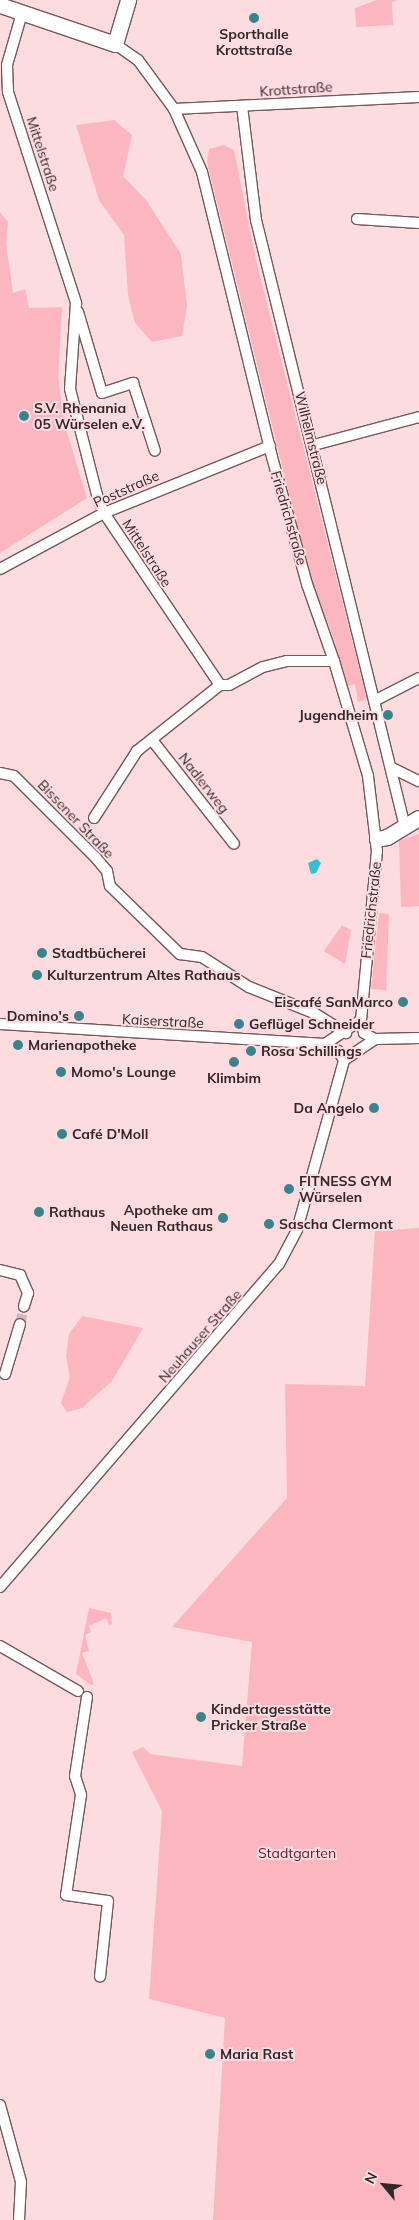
<!DOCTYPE html>
<html>
<head>
<meta charset="utf-8">
<style>
  body { margin:0 }
  #map { position:relative; width:419px; height:2220px; overflow:hidden; background:#fddce0; font-family:Mulish,sans-serif }
  div>[style] { position:absolute }
  [style*='--x'] { left:calc(var(--x)*1px); top:calc(var(--y)*1px); width:calc(var(--w)*1px); rotate:calc(var(--a)*1deg) }
  .green>* { inset:0; background:#fcb6c0 }
  .water>* { inset:0; background:#33c0d0 }
  .street-tunnel>* { height:10px; margin-top:-5px; transform-origin:0; background:repeating-linear-gradient(90deg,#d5b8bb 0 10px,transparent 0 15px) }
  .roads { filter:drop-shadow(1px 0 #74585c) drop-shadow(-1px 0 #74585c) drop-shadow(0 1px #74585c) drop-shadow(0 -1px #74585c) }
  .street>* { height:10px; margin:-5px; padding:0 5px; transform-origin:5px; border-radius:5px; background:#fff }
  .secondary>* { height:15px; margin:-7.5px; padding:0 7.5px; transform-origin:7.5px; border-radius:7.5px; background:#fff }
  .dots>* { width:14px; height:14px; translate:-50% -50%; box-sizing:border-box; border:2px solid #fddce0; border-radius:50% }
  span { translate:-50% -50%; white-space:nowrap; text-align:center; line-height:1.15; -webkit-text-stroke:4px #fddce0; paint-order:stroke }
  .poi-label { font-size:14px; color:#332729; font-weight:700 }
  .left { translate:0 -50%; text-align:left }
  .right { translate:-100% -50%; text-align:right }
  .street-label { font-size:14px; color:#332729 }
  .park-label { font-size:14px; color:#69162d }
  .north { position:absolute; left:359px; top:2160px; width:50px; height:50px; -webkit-text-stroke:4px #fddce0; paint-order:stroke; rotate:298deg; font-size:14px; font-weight:700; line-height:20px; text-align:center; color:#332729 }
  .north::after { content:''; display:block; margin:auto; width:18px; height:22px; background:#332729; clip-path:polygon(50% 0,100% 100%,50% 72%,0 100%) }
</style>
</head>
<body>
<div id="map">
  <div class="green">
    <i style="clip-path:polygon(377px 0,398px 0,392px 2px,393px 25px,356px 27px,355px 8px)"></i>
    <i style="clip-path:polygon(114px 120px,132px 135px,123px 176px,146px 200px,181px 254px,187px 306px,182px 336px,152px 342px,135px 323px,128px 295px,124px 235px,99px 200px,76px 125px)"></i>
    <i style="clip-path:polygon(224px 145px,234px 150px,256px 260px,367px 699px,358px 702px,355px 684px,348px 686px,330px 628px,311px 583px,207px 162px,209px 149px)"></i>
    <i style="clip-path:polygon(0 212px,8px 222px,6px 243px,13px 293px,25px 289px,29px 308px,62px 307px,58px 378px,65px 426px,87px 498px,0 553px)"></i>
    <i style="clip-path:polygon(419px 834px,419px 906px,401px 907px,399px 841px)"></i>
    <i style="clip-path:polygon(379px 913px,389px 914px,386px 990px,371px 989px)"></i>
    <i style="clip-path:polygon(342px 925px,351px 930px,345px 964px,324px 951px)"></i>
    <i style="clip-path:polygon(419px 1228px,419px 2220px,213px 2220px,225px 2018px,149px 1999px,162px 1811px,132px 1752px,143px 1747px,150px 1754px,242px 1766px,252px 1642px,172px 1627px,287px 1498px,285px 1384px,365px 1386px,375px 1231px)"></i>
    <i style="clip-path:polygon(82px 1316px,143px 1328px,112px 1381px,82px 1408px,67px 1412px,61px 1403px,70px 1377px,66px 1356px,69px 1334px)"></i>
    <i style="clip-path:polygon(89px 1608px,111px 1613px,112px 1624px,109px 1625px,106px 1618px,89px 1626px,91px 1632px,85px 1635px,89px 1651px,82px 1653px,94px 1684px,91px 1685px,76px 1674px)"></i>
  </div>
  <div class="water">
    <i style="clip-path:polygon(317px 859px,321px 863px,316px 873px,311px 874px,308px 863px)"></i>
  </div>
  <div class="street-tunnel">
    <i style="--x:20;--y:1324;--w:18;--a:-77"></i>
  </div>
  <div class="roads">
    <div class="street">
      <i style="--x:22;--y:13;--w:54;--a:106.1"></i>
      <i style="--x:7;--y:65;--w:27;--a:88"></i>
      <i style="--x:8;--y:92;--w:222;--a:72.1"></i>
      <i style="--x:76;--y:303;--w:86;--a:94"></i>
      <i style="--x:70;--y:389;--w:109;--a:75.7"></i>
      <i style="--x:97;--y:495;--w:19;--a:69"></i>
      <i style="--x:104;--y:513;--w:207;--a:56"></i>
      <i style="--x:220;--y:685;--w:9;--a:0"></i>
      <i style="--x:229;--y:685;--w:38;--a:-28"></i>
      <i style="--x:263;--y:667;--w:25;--a:-14"></i>
      <i style="--x:287;--y:661;--w:47;--a:0"></i>
      <i style="--x:115;--y:44;--w:28;--a:35"></i>
      <i style="--x:138;--y:60;--w:61;--a:53.7"></i>
      <i style="--x:174;--y:109;--w:69;--a:66"></i>
      <i style="--x:202;--y:172;--w:293;--a:76.2"></i>
      <i style="--x:272;--y:457;--w:132;--a:74.6"></i>
      <i style="--x:307;--y:584;--w:82;--a:70.7"></i>
      <i style="--x:334;--y:661;--w:120;--a:73.5"></i>
      <i style="--x:368;--y:776;--w:76;--a:83.2"></i>
      <i style="--x:377;--y:851;--w:170;--a:95.4"></i>
      <i style="--x:361;--y:1020;--w:13;--a:77"></i>
      <i style="--x:364;--y:1033;--w:13;--a:29"></i>
      <i style="--x:242;--y:106;--w:115;--a:83"></i>
      <i style="--x:256;--y:220;--w:625;--a:76.21"></i>
      <i style="--x:174;--y:109;--w:245;--a:-2.8"></i>
      <i style="--x:357;--y:219;--w:62;--a:3.7"></i>
      <i style="--x:78;--y:312;--w:84;--a:73.5"></i>
      <i style="--x:102;--y:393;--w:33;--a:-18"></i>
      <i style="--x:133;--y:383;--w:71;--a:72.1"></i>
      <i style="--x:314;--y:445;--w:109;--a:-14.9"></i>
      <i style="--x:0;--y:569;--w:118;--a:-28.3"></i>
      <i style="--x:104;--y:513;--w:179;--a:-22"></i>
      <i style="--x:376;--y:700;--w:48;--a:-27.1"></i>
      <i style="--x:152;--y:740;--w:132;--a:51.7"></i>
      <i style="--x:392;--y:768;--w:30;--a:26"></i>
      <i style="--x:0;--y:773;--w:14;--a:12"></i>
      <i style="--x:14;--y:776;--w:116;--a:45"></i>
      <i style="--x:96;--y:858;--w:17;--a:50"></i>
      <i style="--x:107;--y:871;--w:15;--a:79"></i>
      <i style="--x:110;--y:886;--w:98;--a:44.2"></i>
      <i style="--x:180;--y:954;--w:22;--a:8"></i>
      <i style="--x:202;--y:957;--w:56;--a:32.6"></i>
      <i style="--x:249;--y:987;--w:70;--a:21.8"></i>
      <i style="--x:314;--y:1013;--w:38;--a:32"></i>
      <i style="--x:94;--y:818;--w:80;--a:-57.3"></i>
      <i style="--x:137;--y:751;--w:106;--a:-38.5"></i>
      <i style="--x:0;--y:1024;--w:326;--a:3.5"></i>
      <i style="--x:325;--y:1044;--w:15;--a:28"></i>
      <i style="--x:338;--y:1051;--w:11;--a:56"></i>
      <i style="--x:325;--y:1044;--w:43;--a:-33.7"></i>
      <i style="--x:344;--y:1060;--w:37;--a:-34"></i>
      <i style="--x:375;--y:1039;--w:44;--a:-1.3"></i>
      <i style="--x:0;--y:1270;--w:21;--a:14"></i>
      <i style="--x:20;--y:1275;--w:20;--a:66"></i>
      <i style="--x:28;--y:1293;--w:14;--a:107"></i>
      <i style="--x:5;--y:1374;--w:52;--a:-73.3"></i>
      <i style="--x:0;--y:1587;--w:427;--a:-49.2"></i>
      <i style="--x:279;--y:1264;--w:38;--a:-62"></i>
      <i style="--x:297;--y:1230;--w:176;--a:-74.5"></i>
      <i style="--x:0;--y:1646;--w:90;--a:30"></i>
      <i style="--x:87;--y:1697;--w:80;--a:98.6"></i>
      <i style="--x:75;--y:1776;--w:20;--a:72"></i>
      <i style="--x:81;--y:1795;--w:101;--a:98.5"></i>
      <i style="--x:66;--y:1895;--w:42;--a:8.1"></i>
      <i style="--x:108;--y:1901;--w:76;--a:96"></i>
      <i style="--x:0;--y:2105;--w:80;--a:74.7"></i>
      <i style="--x:21;--y:2182;--w:38;--a:93"></i>
    </div>
    <div class="secondary">
      <i style="--x:0;--y:5;--w:121;--a:18.7"></i>
      <i style="--x:115;--y:44;--w:46;--a:-73.5"></i>
      <i style="--x:377;--y:839;--w:10;--a:-11"></i>
      <i style="--x:387;--y:837;--w:37;--a:-31"></i>
    </div>
  </div>
  <div class="dots">
    <i style="left:254px;top:18px;background:#3b838c"></i>
    <i style="left:24px;top:416px;background:#3b838c"></i>
    <i style="left:388px;top:715px;background:#3b838c"></i>
    <i style="left:42px;top:953px;background:#3b838c"></i>
    <i style="left:37px;top:975px;background:#3b838c"></i>
    <i style="left:403px;top:1002px;background:#3b838c"></i>
    <i style="left:79px;top:1016px;background:#3b838c"></i>
    <i style="left:239px;top:1024px;background:#3b838c"></i>
    <i style="left:18px;top:1045px;background:#3b838c"></i>
    <i style="left:251px;top:1051px;background:#3b838c"></i>
    <i style="left:234px;top:1062px;background:#3b838c"></i>
    <i style="left:61px;top:1072px;background:#3b838c"></i>
    <i style="left:374px;top:1108px;background:#3b838c"></i>
    <i style="left:62px;top:1134px;background:#3b838c"></i>
    <i style="left:289px;top:1189px;background:#3b838c"></i>
    <i style="left:39px;top:1212px;background:#3b838c"></i>
    <i style="left:223px;top:1218px;background:#3b838c"></i>
    <i style="left:269px;top:1224px;background:#3b838c"></i>
    <i style="left:201px;top:1717px;background:#3b838c"></i>
    <i style="left:210px;top:2054px;background:#3b838c"></i>
  </div>
  <div class="poi-label">
    <span style="left:254px;top:42px">Sporthalle<br>Krottstraße</span>
    <span class="left" style="left:34px;top:416px">S.V. Rhenania<br>05 Würselen e.V.</span>
    <span class="right" style="left:378px;top:715px">Jugendheim</span>
    <span class="left" style="left:52px;top:953px">Stadtbücherei</span>
    <span class="left" style="left:47px;top:975px">Kulturzentrum Altes Rathaus</span>
    <span class="right" style="left:393px;top:1002px">Eiscafé SanMarco</span>
    <span class="right" style="left:69px;top:1016px">Domino's</span>
    <span class="left" style="left:249px;top:1024px">Geflügel Schneider</span>
    <span class="left" style="left:28px;top:1045px">Marienapotheke</span>
    <span class="left" style="left:261px;top:1051px">Rosa Schillings</span>
    <span class="left" style="left:71px;top:1072px">Momo's Lounge</span>
    <span style="left:234px;top:1078px">Klimbim</span>
    <span class="right" style="left:364px;top:1108px">Da Angelo</span>
    <span class="left" style="left:72px;top:1134px">Café D'Moll</span>
    <span class="left" style="left:299px;top:1189px">FITNESS GYM<br>Würselen</span>
    <span class="right" style="left:213px;top:1218px">Apotheke am<br>Neuen Rathaus</span>
    <span class="left" style="left:49px;top:1212px">Rathaus</span>
    <span class="left" style="left:279px;top:1224px">Sascha Clermont</span>
    <span class="left" style="left:211px;top:1717px">Kindertagesstätte<br>Pricker Straße</span>
    <span class="left" style="left:220px;top:2054px">Maria Rast</span>
  </div>
  <div class="street-label">
    <span style="left:296px;top:89px;rotate:-4deg">Krottstraße</span>
    <span style="left:43px;top:154px;rotate:72deg">Mittelstraße</span>
    <span style="left:311px;top:438px;rotate:76deg">Wilhelmstraße</span>
    <span style="left:126px;top:489px;rotate:-24deg">Poststraße</span>
    <span style="left:289px;top:518px;rotate:74deg">Friedrichstraße</span>
    <span style="left:147px;top:553px;rotate:57deg">Mittelstraße</span>
    <span style="left:204px;top:783px;rotate:52deg">Nadlerweg</span>
    <span style="left:76px;top:819px;rotate:46deg">Bissener Straße</span>
    <span style="left:371px;top:910px;rotate:-84deg">Friedrichstraße</span>
    <span style="left:163px;top:1021px;rotate:3deg">Kaiserstraße</span>
    <span style="left:200px;top:1336px;rotate:-49deg">Neuhauser Straße</span>
  </div>
  <div class="park-label">
    <span style="left:297px;top:1853px">Stadtgarten</span>
  </div>
  <div class="north">N</div>
</div>
</body>
</html>
